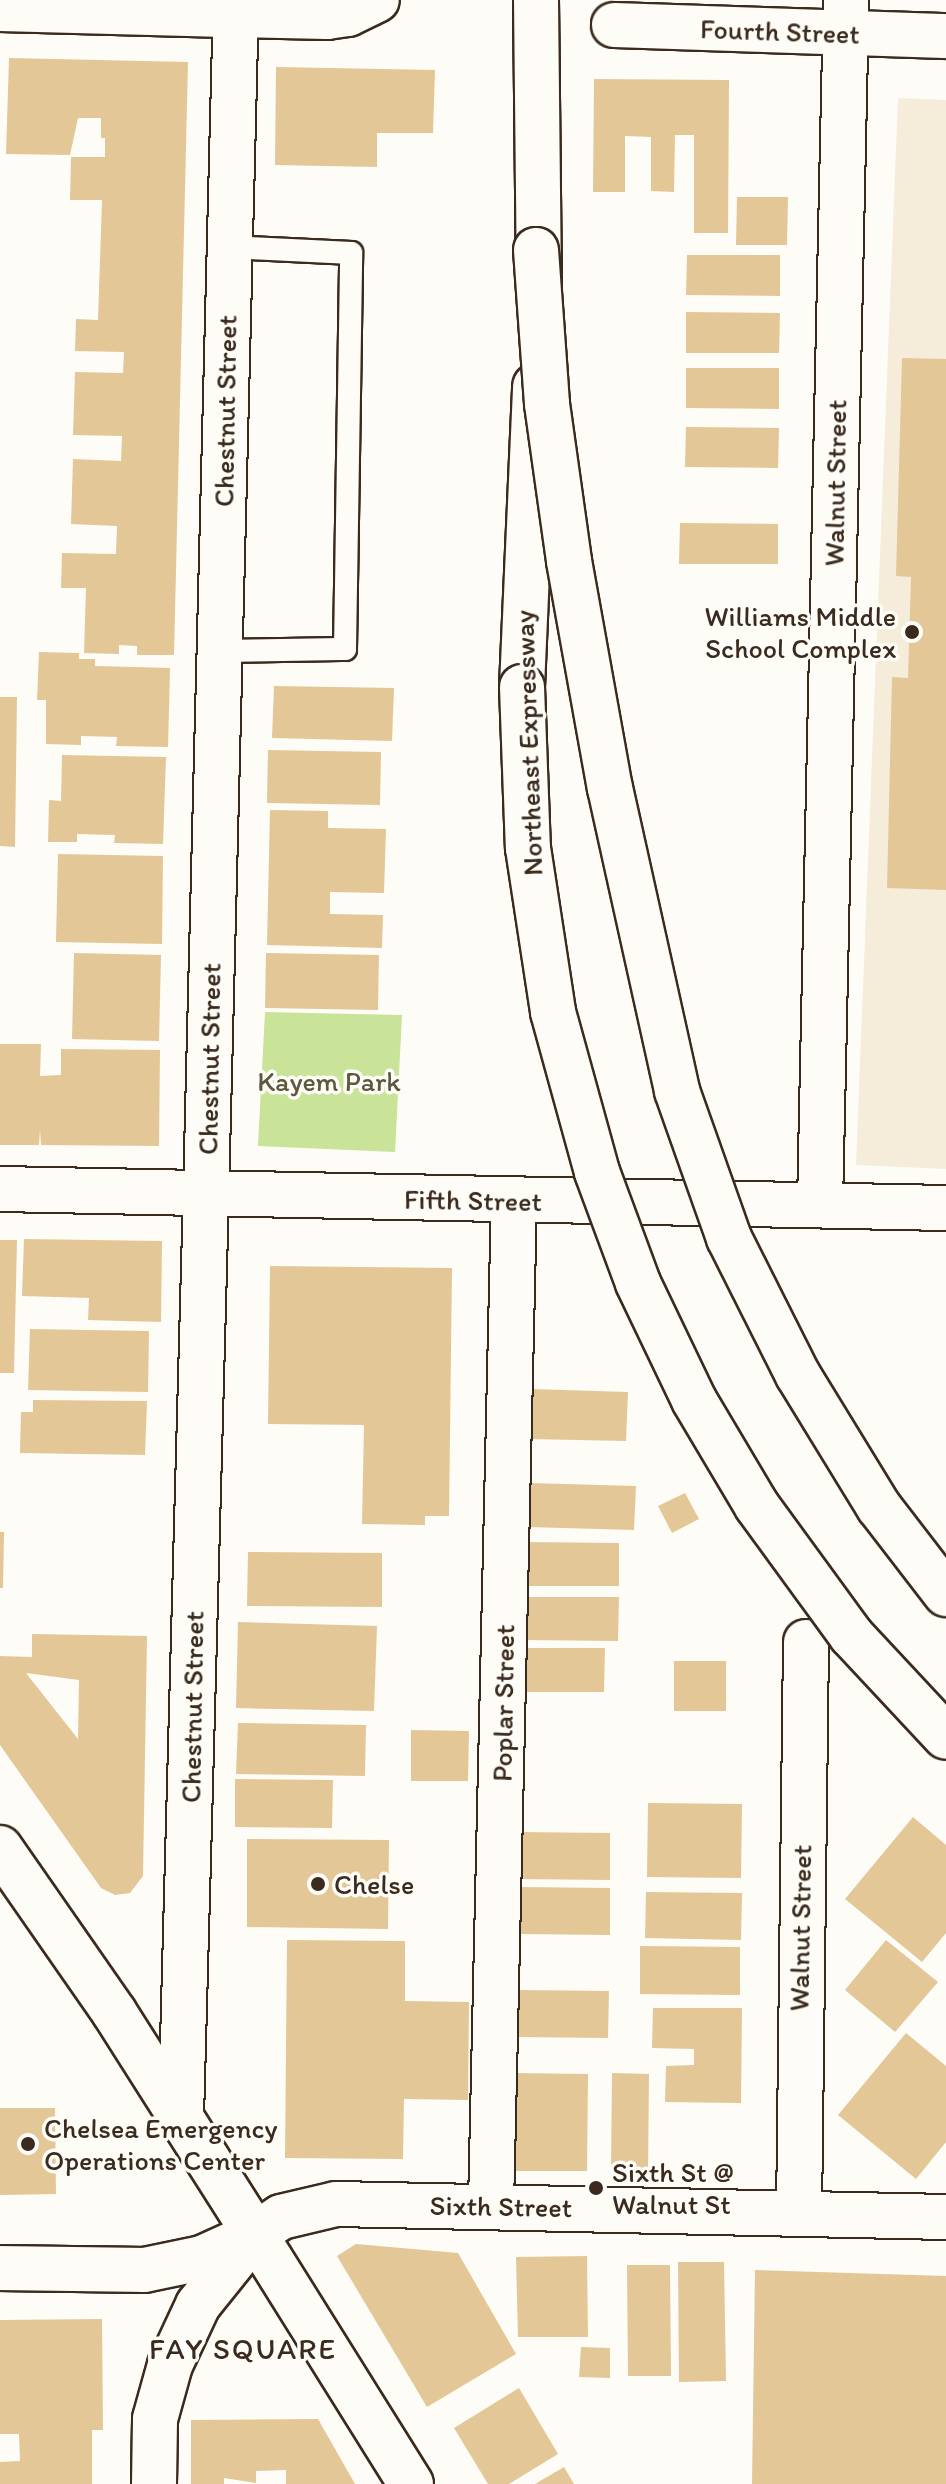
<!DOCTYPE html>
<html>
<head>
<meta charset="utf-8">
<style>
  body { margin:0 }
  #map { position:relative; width:946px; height:2484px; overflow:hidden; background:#fdfcf7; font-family:Itim,sans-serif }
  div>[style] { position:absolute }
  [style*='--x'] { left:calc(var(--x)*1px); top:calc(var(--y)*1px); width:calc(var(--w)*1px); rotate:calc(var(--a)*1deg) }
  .built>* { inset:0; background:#f5ecda }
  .green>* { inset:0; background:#c9e399 }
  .building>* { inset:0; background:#e3c797 }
  .roads { filter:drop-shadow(2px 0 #3b2a1e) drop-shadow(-2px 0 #3b2a1e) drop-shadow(0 2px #3b2a1e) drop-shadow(0 -2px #3b2a1e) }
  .lane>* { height:22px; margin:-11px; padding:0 11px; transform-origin:11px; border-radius:11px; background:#fdfcf7 }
  .street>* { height:44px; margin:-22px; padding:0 22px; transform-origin:22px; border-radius:22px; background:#fdfcf7 }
  .secondary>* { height:44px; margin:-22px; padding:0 22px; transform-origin:22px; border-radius:22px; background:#fdfcf7 }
  .primary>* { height:44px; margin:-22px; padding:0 22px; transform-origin:22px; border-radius:22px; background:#fdfcf7 }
  .highway>* { height:44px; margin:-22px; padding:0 22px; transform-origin:22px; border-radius:22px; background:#fdfcf7 }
  .bridges { filter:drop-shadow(2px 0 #3b2a1e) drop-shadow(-2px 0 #3b2a1e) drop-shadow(0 2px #3b2a1e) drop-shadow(0 -2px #3b2a1e) }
  .highway-bridge>* { height:44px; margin:-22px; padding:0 22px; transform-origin:22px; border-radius:22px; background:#fdfcf7 }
  .dots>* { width:22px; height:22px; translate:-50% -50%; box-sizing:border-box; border:4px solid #fdfcf7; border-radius:50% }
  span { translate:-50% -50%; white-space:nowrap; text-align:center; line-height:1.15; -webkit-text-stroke:7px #fdfcf7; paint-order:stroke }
  .street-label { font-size:28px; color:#3b2a1e }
  .poi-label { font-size:28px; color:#3b2a1e }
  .right { translate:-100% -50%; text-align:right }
  .left { translate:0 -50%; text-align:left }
  .park-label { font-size:28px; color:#5e583d }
  .neighbourhood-label { font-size:30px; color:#3b2a1e; letter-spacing:2px }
</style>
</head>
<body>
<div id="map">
  <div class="built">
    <i style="clip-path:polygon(898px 98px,946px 100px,946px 1169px,856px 1165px)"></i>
  </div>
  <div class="green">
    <i style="clip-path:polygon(265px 1012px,402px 1015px,395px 1152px,258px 1146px)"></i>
  </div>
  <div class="building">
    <i style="clip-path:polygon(9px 58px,188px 62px,174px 655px,137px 655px,137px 646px,119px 645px,119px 654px,84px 653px,86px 588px,61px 588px,62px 553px,116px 554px,117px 526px,71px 524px,73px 459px,121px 461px,122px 436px,73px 435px,75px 372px,123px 373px,124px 352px,75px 351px,76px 319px,98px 320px,102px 200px,70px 200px,71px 157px,105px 157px,105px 138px,101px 138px,101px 118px,78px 118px,70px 155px,6px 154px)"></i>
    <i style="clip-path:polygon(276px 67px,435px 70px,433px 133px,377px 133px,377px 167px,275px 165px)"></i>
    <i style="clip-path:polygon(594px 79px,729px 80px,728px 233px,694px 233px,694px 135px,675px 135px,674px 192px,651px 191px,651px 137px,625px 136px,625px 192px,593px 192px)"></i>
    <i style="clip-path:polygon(737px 197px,788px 197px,787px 245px,736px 245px)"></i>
    <i style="clip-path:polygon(687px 255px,780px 255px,780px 296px,686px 295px)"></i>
    <i style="clip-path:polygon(686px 312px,780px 313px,779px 353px,686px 353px)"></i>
    <i style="clip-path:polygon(902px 358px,946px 359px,946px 890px,887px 888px,892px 677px,908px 678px,911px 577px,896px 576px)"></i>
    <i style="clip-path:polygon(686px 368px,779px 368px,779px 409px,686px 408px)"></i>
    <i style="clip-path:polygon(686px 427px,779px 428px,778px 468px,685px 467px)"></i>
    <i style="clip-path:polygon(680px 523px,778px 524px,778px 564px,679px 564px)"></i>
    <i style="clip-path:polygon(39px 652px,79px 653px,79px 659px,95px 659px,95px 666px,170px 668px,168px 747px,116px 746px,117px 737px,81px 736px,81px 745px,46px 744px,46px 700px,37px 700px)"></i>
    <i style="clip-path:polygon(274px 686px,394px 688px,392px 741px,272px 738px)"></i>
    <i style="clip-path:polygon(0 697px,17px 697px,15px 847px,0 846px)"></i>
    <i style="clip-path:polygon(268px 750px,381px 752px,380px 805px,267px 803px)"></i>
    <i style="clip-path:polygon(62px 755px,166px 757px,163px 844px,114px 843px,115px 835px,77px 834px,77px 842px,48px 842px,49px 800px,61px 801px)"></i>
    <i style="clip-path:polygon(270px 810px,328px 811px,328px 828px,386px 829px,384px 893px,330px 892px,330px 914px,383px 915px,382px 948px,267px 945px)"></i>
    <i style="clip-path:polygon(58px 854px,163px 856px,162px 944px,56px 942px)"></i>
    <i style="clip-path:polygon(74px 953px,161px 955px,159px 1041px,72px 1039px)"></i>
    <i style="clip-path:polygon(266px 953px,379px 955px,378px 1010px,265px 1008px)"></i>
    <i style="clip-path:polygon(0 1044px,41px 1044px,40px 1076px,61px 1075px,61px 1049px,160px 1050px,159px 1146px,41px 1145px,40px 1130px,39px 1145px,0 1145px)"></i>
    <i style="clip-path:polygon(24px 1239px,162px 1241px,161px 1322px,88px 1320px,89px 1298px,22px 1296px)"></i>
    <i style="clip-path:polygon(0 1240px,17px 1240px,14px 1373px,0 1373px)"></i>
    <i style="clip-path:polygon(270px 1266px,452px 1268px,449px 1516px,425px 1516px,425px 1525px,362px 1524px,364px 1425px,268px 1424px)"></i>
    <i style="clip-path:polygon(30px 1329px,149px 1331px,148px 1392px,28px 1390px)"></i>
    <i style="clip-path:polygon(531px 1389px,628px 1392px,626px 1441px,529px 1439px)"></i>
    <i style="clip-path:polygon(33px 1400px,147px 1401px,145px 1455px,20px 1453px,21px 1412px,33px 1412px)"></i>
    <i style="clip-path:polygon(529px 1483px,636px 1486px,634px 1530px,527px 1527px)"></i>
    <i style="clip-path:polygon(685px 1493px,699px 1519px,672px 1533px,658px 1506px)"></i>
    <i style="clip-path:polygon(0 1532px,4px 1532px,3px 1588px,0 1588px)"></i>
    <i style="clip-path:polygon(526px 1542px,619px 1543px,619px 1586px,525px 1586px)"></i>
    <i style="clip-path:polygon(248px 1552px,382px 1553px,382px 1607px,247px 1606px)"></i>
    <i style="clip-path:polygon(525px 1597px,619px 1597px,618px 1641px,524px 1640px)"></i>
    <i style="clip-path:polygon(238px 1622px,377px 1626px,374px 1711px,236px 1708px)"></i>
    <i style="clip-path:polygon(evenodd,32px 1634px,147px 1636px,143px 1876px,130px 1893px,115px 1895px,101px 1888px,0 1745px,0 1656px,32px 1657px,32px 1634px,26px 1673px,79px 1680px,78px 1739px,26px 1673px)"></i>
    <i style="clip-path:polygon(520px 1648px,605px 1648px,604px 1692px,520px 1692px)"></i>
    <i style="clip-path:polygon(674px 1661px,726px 1661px,726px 1711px,674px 1711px)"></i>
    <i style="clip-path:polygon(238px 1723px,366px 1725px,365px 1776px,236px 1774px)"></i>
    <i style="clip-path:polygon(411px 1730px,469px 1731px,468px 1781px,411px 1781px)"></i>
    <i style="clip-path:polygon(235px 1779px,333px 1780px,332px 1828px,235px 1827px)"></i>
    <i style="clip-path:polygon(648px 1803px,742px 1804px,741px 1878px,647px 1877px)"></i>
    <i style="clip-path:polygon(913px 1817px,946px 1845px,946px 1933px,922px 1962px,845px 1899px)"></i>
    <i style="clip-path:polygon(518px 1832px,610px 1833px,610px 1880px,518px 1879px)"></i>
    <i style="clip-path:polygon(247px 1839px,389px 1840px,388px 1929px,247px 1927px)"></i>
    <i style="clip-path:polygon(518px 1887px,610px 1888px,610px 1935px,518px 1934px)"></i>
    <i style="clip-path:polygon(646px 1892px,742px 1893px,741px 1940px,645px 1938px)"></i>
    <i style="clip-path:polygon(287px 1940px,405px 1941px,405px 2001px,469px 2002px,468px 2100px,404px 2099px,403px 2159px,285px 2158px)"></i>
    <i style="clip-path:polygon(886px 1940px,938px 1982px,895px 2032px,845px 1990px)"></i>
    <i style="clip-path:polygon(640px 1946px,740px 1947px,740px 1995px,640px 1994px)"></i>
    <i style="clip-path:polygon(517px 1990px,609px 1991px,608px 2038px,516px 2037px)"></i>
    <i style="clip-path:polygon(653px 2008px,742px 2008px,741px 2103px,665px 2102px,666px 2066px,694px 2065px,694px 2049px,652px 2048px)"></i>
    <i style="clip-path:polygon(906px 2033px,946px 2066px,946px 2142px,916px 2179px,838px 2115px)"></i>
    <i style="clip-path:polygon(513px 2073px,588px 2074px,587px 2171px,512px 2171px)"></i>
    <i style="clip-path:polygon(612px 2073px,649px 2074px,648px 2172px,611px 2171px)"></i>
    <i style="clip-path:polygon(0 2108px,55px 2108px,56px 2194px,0 2195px)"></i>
    <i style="clip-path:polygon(356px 2244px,458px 2253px,516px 2354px,427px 2407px,337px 2256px)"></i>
    <i style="clip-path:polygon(587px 2256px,588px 2337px,518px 2337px,516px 2257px)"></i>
    <i style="clip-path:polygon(678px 2262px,724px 2262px,726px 2381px,679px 2382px)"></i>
    <i style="clip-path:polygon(627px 2265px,670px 2265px,671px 2376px,628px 2376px)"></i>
    <i style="clip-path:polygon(755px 2270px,946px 2276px,946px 2484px,752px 2484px)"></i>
    <i style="clip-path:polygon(102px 2319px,103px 2430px,92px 2430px,92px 2484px,0 2484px,0 2462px,20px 2461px,19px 2434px,0 2434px,0 2320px)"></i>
    <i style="clip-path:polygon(581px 2347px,610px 2348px,610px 2378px,579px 2377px)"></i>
    <i style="clip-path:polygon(519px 2388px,558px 2454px,509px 2484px,488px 2484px,454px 2428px)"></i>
    <i style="clip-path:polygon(318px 2419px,355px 2484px,286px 2484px,286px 2470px,256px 2471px,256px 2483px,224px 2478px,224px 2484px,191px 2484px,191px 2420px)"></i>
    <i style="clip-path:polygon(564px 2467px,574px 2484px,535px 2484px)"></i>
  </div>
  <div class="roads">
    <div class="lane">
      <i style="--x:219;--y:651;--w:126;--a:-0.9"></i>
      <i style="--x:345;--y:649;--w:396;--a:-89.1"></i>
      <i style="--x:351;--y:253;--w:122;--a:-177.2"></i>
    </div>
    <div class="street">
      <i style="--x:614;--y:25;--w:332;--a:1.9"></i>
      <i style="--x:206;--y:1193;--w:1193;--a:-88.56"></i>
      <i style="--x:820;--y:1205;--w:1205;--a:-88.76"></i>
      <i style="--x:491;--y:2205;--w:1004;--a:-88.69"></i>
      <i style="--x:799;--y:2214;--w:572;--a:-89.3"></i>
      <i style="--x:154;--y:2484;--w:65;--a:-89.1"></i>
      <i style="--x:155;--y:2419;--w:56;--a:-74.5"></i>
      <i style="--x:170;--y:2365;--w:66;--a:-65"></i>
      <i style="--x:198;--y:2305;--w:91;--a:-51.2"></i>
    </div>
    <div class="secondary">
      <i style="--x:0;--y:9;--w:235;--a:1.5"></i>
      <i style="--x:0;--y:1189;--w:946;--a:1.15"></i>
      <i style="--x:181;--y:2117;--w:924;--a:-88.45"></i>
      <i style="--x:411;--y:2484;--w:295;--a:-122"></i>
      <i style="--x:255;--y:2234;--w:31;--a:-33"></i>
      <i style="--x:281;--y:2217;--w:57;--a:-13.3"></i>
      <i style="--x:336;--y:2204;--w:610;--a:1.22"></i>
    </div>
    <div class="primary">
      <i style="--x:0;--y:1848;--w:200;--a:55.2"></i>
      <i style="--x:114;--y:2012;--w:263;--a:57.6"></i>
      <i style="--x:255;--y:2234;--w:58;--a:155.6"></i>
      <i style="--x:202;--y:2258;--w:59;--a:168.3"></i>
      <i style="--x:144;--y:2270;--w:144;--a:-179.2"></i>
    </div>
    <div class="highway">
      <i style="--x:536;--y:0;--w:290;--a:89.4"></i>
      <i style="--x:235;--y:15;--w:92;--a:1.2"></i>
      <i style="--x:327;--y:17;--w:21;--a:-8"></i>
      <i style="--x:348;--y:14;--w:32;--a:-26"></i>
      <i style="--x:522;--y:687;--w:301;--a:-87.5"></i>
    </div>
  </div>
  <div class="bridges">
    <div class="highway-bridge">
      <i style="--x:536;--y:250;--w:154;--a:85.9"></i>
      <i style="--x:547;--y:404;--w:159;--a:82"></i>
      <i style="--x:569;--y:561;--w:231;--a:79.8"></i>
      <i style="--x:610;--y:788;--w:310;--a:77.5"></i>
      <i style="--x:677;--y:1091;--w:156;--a:70.5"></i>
      <i style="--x:729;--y:1238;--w:153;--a:63.3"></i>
      <i style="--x:798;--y:1375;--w:155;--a:58.5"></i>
      <i style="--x:879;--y:1507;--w:110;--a:52.4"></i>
      <i style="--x:522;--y:687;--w:161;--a:87.9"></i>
      <i style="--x:528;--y:848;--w:166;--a:81.3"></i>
      <i style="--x:553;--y:1012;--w:166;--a:74.6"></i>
      <i style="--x:597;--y:1172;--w:118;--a:69.7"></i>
      <i style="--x:638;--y:1283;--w:130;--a:64.4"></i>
      <i style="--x:694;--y:1400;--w:123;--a:59.3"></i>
      <i style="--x:757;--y:1506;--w:160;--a:53.9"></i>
      <i style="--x:851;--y:1635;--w:139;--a:47"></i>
    </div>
  </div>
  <div class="dots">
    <i style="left:912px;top:632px;background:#3b2a1e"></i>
    <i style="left:318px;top:1884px;background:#3b2a1e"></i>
    <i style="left:28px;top:2144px;background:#3b2a1e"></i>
    <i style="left:596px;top:2188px;background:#3b2a1e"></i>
  </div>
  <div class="street-label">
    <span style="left:780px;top:31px;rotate:2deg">Fourth Street</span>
    <span style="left:225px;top:411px;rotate:-89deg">Chestnut Street</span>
    <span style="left:835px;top:483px;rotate:-89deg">Walnut Street</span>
    <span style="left:528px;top:743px;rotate:-92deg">Northeast Expressway</span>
    <span style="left:209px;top:1059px;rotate:-89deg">Chestnut Street</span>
    <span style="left:473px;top:1200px;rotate:1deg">Fifth Street</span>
    <span style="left:503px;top:1703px;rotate:-89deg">Poplar Street</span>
    <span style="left:192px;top:1707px;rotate:-89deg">Chestnut Street</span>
    <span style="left:800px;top:1928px;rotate:-89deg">Walnut Street</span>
    <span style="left:501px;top:2206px;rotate:1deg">Sixth Street</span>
  </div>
  <div class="poi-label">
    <span class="right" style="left:896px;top:632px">Williams Middle<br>School Complex</span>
    <span class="left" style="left:334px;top:1884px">Chelse</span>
    <span class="left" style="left:44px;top:2144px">Chelsea Emergency<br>Operations Center</span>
    <span class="left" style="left:612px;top:2188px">Sixth St @<br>Walnut St</span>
  </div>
  <div class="park-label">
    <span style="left:329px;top:1081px">Kayem Park</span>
  </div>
  <div class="neighbourhood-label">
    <span style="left:243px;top:2349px">FAY SQUARE</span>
  </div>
</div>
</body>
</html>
